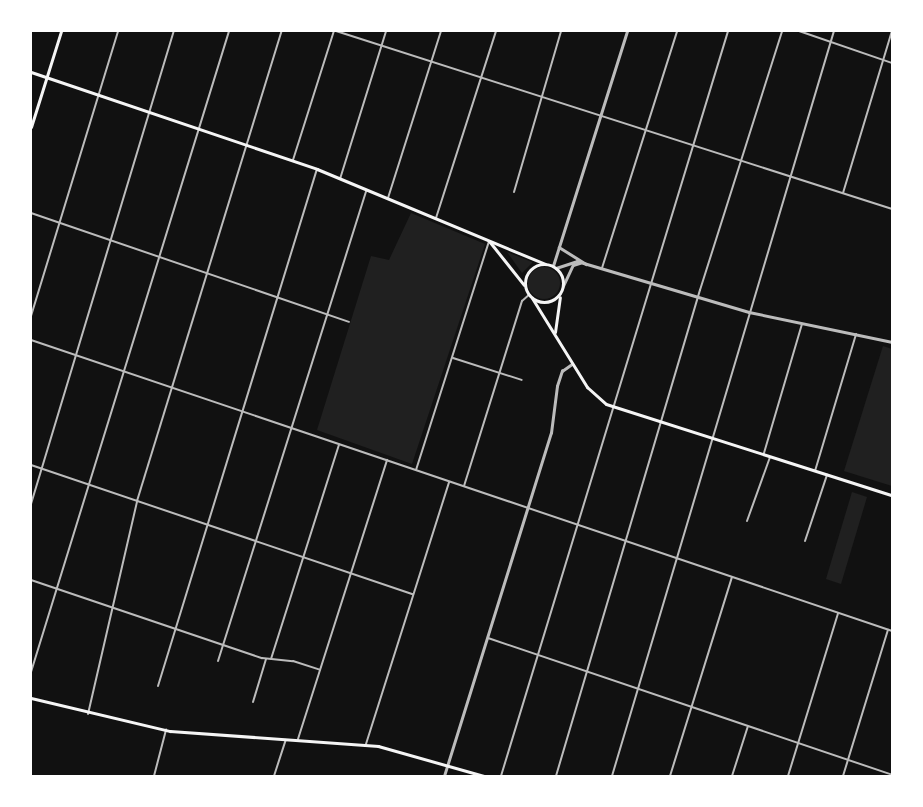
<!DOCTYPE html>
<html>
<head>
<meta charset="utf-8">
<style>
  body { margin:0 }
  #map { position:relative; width:923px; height:807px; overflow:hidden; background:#111; font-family:"Archivo Narrow",sans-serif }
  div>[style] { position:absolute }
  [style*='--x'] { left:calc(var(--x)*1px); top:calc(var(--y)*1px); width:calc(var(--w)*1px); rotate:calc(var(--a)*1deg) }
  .green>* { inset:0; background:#202020 }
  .round { border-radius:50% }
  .minor>* { height:2px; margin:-1px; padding:0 1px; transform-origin:1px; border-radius:1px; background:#bcbcbc }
  .tertiary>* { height:2.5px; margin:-1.25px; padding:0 1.25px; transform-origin:1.25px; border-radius:1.25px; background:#bcbcbc }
  .secondary>* { height:3px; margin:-1.5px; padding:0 1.5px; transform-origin:1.5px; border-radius:1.5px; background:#f5f5f5 }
  .primary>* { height:3px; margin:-1.5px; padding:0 1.5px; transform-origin:1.5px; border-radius:1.5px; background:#f5f5f5 }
  .primary>.ring { margin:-1.5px; padding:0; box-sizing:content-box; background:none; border:3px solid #f5f5f5; border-radius:50% }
  span { translate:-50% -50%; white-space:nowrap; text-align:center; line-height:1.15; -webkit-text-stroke:5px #fff; paint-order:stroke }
  .frame { position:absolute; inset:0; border:32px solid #fff; pointer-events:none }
</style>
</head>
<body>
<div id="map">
  <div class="green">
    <i style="clip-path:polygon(411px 213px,485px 244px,412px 464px,317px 430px,371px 256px,389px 260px)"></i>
    <i style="clip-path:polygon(507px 252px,532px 262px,532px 263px,522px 273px)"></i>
    <i class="round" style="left:528px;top:267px;width:32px;height:32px"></i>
    <i style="clip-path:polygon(883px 346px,892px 349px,892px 486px,844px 471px)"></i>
    <i style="clip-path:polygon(852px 492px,867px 497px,841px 584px,826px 579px)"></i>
  </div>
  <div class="minor">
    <i style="--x:336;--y:31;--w:584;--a:17.75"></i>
    <i style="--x:799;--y:31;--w:98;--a:19"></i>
    <i style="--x:293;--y:160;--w:135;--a:-72.4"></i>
    <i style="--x:340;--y:179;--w:155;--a:-72.7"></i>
    <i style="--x:514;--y:192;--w:168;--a:-73.7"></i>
    <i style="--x:843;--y:193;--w:169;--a:-73.2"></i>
    <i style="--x:388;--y:198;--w:175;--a:-72.4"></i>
    <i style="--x:31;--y:213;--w:336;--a:18.9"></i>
    <i style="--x:436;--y:218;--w:196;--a:-72.2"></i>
    <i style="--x:602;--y:268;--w:249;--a:-72.4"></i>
    <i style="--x:31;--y:316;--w:298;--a:-73"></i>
    <i style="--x:31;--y:340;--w:909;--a:18.67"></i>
    <i style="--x:453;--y:358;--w:72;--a:17.7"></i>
    <i style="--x:764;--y:453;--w:134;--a:-73.6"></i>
    <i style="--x:31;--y:465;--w:403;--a:18.7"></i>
    <i style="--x:416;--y:470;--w:240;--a:-72.3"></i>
    <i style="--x:815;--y:471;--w:143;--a:-73.3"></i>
    <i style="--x:464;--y:486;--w:194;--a:-72.6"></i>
    <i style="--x:522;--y:301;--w:9;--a:-41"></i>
    <i style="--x:31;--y:504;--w:494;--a:-73.2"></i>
    <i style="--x:747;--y:521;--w:68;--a:-70.2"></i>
    <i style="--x:805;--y:541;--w:70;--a:-71.6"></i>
    <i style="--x:31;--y:580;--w:244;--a:18.7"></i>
    <i style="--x:262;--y:658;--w:31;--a:6"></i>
    <i style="--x:293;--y:661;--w:28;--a:18"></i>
    <i style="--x:488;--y:638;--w:427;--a:18.7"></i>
    <i style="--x:271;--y:659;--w:225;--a:-72.4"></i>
    <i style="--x:218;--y:661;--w:493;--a:-72.5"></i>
    <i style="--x:31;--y:672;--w:671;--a:-72.83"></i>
    <i style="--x:158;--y:686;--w:541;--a:-72.91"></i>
    <i style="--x:253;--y:702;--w:45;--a:-73.2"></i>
    <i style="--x:88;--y:714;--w:219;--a:-77"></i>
    <i style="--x:137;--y:501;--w:492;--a:-72.9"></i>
    <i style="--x:298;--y:739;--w:293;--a:-72.3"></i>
    <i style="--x:366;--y:744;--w:275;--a:-72.4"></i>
    <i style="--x:154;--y:776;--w:48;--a:-75.4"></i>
    <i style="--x:274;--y:776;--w:38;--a:-72"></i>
    <i style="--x:501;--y:776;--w:779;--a:-73.05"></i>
    <i style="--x:556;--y:776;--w:507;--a:-73.5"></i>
    <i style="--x:700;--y:290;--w:272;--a:-72.4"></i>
    <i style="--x:612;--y:776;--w:777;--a:-73.41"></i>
    <i style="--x:670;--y:776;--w:208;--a:-72.7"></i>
    <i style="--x:732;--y:776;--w:52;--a:-72.3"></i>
    <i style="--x:788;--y:776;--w:170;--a:-72.9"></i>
    <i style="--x:843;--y:776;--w:153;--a:-72.9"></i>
  </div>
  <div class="tertiary">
    <i style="--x:559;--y:247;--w:32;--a:32"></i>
    <i style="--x:553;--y:266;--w:246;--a:-72.5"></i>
    <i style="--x:556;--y:268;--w:22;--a:-18"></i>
    <i style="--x:577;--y:261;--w:179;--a:16.5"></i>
    <i style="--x:749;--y:312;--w:146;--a:11.8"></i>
    <i style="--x:563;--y:286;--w:23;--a:-65"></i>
    <i style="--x:573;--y:265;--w:7;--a:-16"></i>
    <i style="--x:444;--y:776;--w:359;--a:-72.7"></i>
    <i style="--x:551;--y:433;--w:47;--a:-82.7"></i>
    <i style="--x:557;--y:386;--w:16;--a:-72"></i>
    <i style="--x:562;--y:371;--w:12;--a:-35"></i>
  </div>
  <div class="secondary">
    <i style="--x:31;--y:127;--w:101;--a:-72.6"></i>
    <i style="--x:31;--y:698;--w:143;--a:13.4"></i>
    <i style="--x:170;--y:731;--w:209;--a:4.1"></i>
    <i style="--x:378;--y:746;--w:110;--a:15.8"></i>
  </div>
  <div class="primary">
    <i style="--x:31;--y:72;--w:302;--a:18.7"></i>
    <i style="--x:317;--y:169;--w:247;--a:22.6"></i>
    <i style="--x:489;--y:241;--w:56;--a:51.5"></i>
    <i class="ring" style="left:525px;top:264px;width:35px;height:35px"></i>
    <i style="--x:532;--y:298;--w:105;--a:58.3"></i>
    <i style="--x:587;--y:387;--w:25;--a:42"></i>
    <i style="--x:606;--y:404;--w:300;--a:17.7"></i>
    <i style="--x:555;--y:332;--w:35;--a:-82"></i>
  </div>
  <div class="frame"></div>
</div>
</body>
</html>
